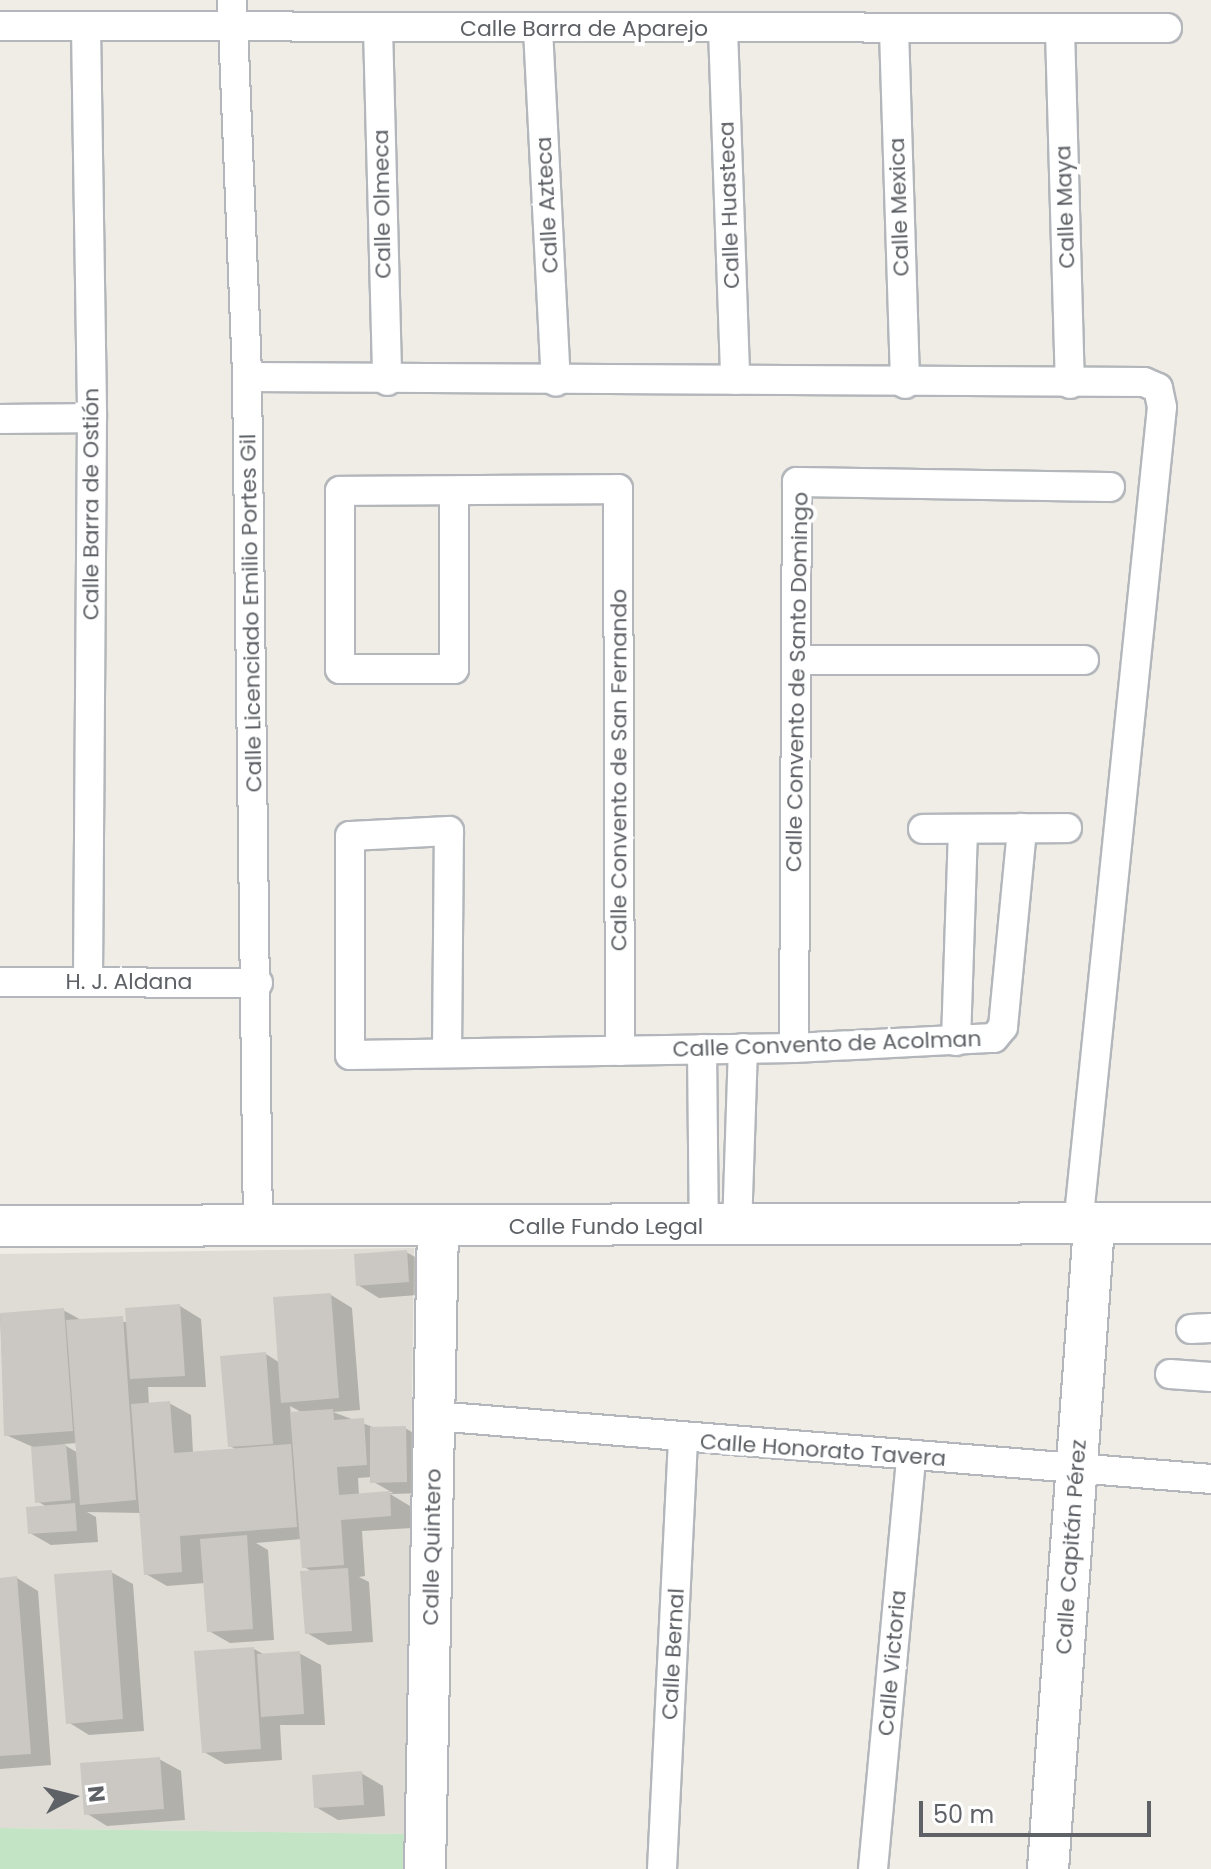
<!DOCTYPE html>
<html>
<head>
<meta charset="utf-8">
<style>
  body { margin:0 }
  #map { position:relative; width:1211px; height:1869px; overflow:hidden; background:#efede6; font-family:Poppins,sans-serif }
  div>[style] { position:absolute }
  [style*='--x'] { left:calc(var(--x)*1px); top:calc(var(--y)*1px); width:calc(var(--w)*1px); rotate:calc(var(--a)*1deg) }
  .education>* { inset:0; background:#dfdcd5 }
  .green>* { inset:0; background:#c4e5c5 }
  .shadow>* { inset:0; background:#0003 }
  .building>* { inset:0; background:#cbc8c4 }
  .roads { filter:drop-shadow(2px 0 #b3b6ba) drop-shadow(-2px 0 #b3b6ba) drop-shadow(0 2px #b3b6ba) drop-shadow(0 -2px #b3b6ba) }
  .street>* { height:28px; margin:-14px; padding:0 14px; transform-origin:14px; border-radius:14px; background:#fff }
  .secondary>* { height:40px; margin:-20px; padding:0 20px; transform-origin:20px; border-radius:20px; background:#fff }
  span { translate:-50% -50%; white-space:nowrap; text-align:center; line-height:1.15; -webkit-text-stroke:8px #fff; paint-order:stroke }
  .street-label { font-size:22px; color:#5e6166 }
  .north { position:absolute; left:32px; top:1757px; width:80px; height:80px; -webkit-text-stroke:6px #fff; paint-order:stroke; rotate:83deg; font-size:22px; font-weight:700; line-height:32px; text-align:center; color:#5e6166 }
  .north::after { content:''; display:block; margin:auto; width:28px; height:36px; background:#5e6166; clip-path:polygon(50% 0,100% 100%,50% 72%,0 100%) }
  .scale { position:absolute; left:919px; top:1801px; width:232px; height:36px; box-sizing:border-box; border:4px solid #5e6166; border-top:0; padding-left:10px; font-size:24px; line-height:28px; white-space:nowrap; color:#5e6166; -webkit-text-stroke:6px #fff; paint-order:stroke }
</style>
</head>
<body>
<div id="map">
  <div class="education">
    <i style="clip-path:polygon(414px 1248px,406px 1834px,0 1828px,0 1254px)"></i>
  </div>
  <div class="green">
    <i style="clip-path:polygon(0 1828px,406px 1834px,405px 1869px,0 1869px)"></i>
  </div>
  <div class="shadow">
    <i style="clip-path:polygon(406px 1252px,428px 1264px,430px 1294px,379px 1298px,358px 1285px)"></i>
    <i style="clip-path:polygon(evenodd,331px 1295px,352px 1308px,360px 1410px,333px 1412px,378px 1429px,405px 1428px,427px 1441px,428px 1493px,390px 1494px,410px 1506px,412px 1528px,362px 1531px,365px 1576px,359px 1577px,369px 1582px,373px 1642px,328px 1645px,307px 1633px,313px 1572px,304px 1567px,302px 1539px,256px 1543px,268px 1550px,274px 1640px,230px 1643px,209px 1631px,205px 1583px,167px 1586px,146px 1574px,141px 1513px,87px 1512px,96px 1517px,98px 1542px,51px 1545px,30px 1533px,47px 1507px,37px 1501px,33px 1447px,6px 1435px,0 1315px,63px 1310px,83px 1321px,128px 1322px,180px 1306px,201px 1319px,206px 1387px,148px 1387px,149px 1404px,169px 1403px,191px 1415px,193px 1453px,237px 1450px,230px 1446px,266px 1354px,280px 1363px,331px 1295px,290px 1406px,303px 1413px,291px 1414px,290px 1406px,331px 1295px,78px 1443px,78px 1453px,63px 1444px,78px 1443px,331px 1295px,372px 1477px,372px 1481px,393px 1493px,359px 1496px,358px 1478px,372px 1477px)"></i>
    <i style="clip-path:polygon(111px 1572px,133px 1584px,144px 1731px,89px 1735px,68px 1722px)"></i>
    <i style="clip-path:polygon(17px 1578px,38px 1591px,51px 1765px,0 1769px,0 1580px)"></i>
    <i style="clip-path:polygon(254px 1649px,265px 1655px,299px 1653px,321px 1665px,325px 1725px,280px 1725px,282px 1760px,225px 1764px,204px 1752px)"></i>
    <i style="clip-path:polygon(159px 1759px,181px 1771px,185px 1820px,107px 1826px,86px 1813px)"></i>
    <i style="clip-path:polygon(361px 1773px,383px 1786px,385px 1816px,338px 1820px,316px 1807px)"></i>
  </div>
  <div class="building">
    <i style="clip-path:polygon(407px 1250px,409px 1282px,356px 1286px,354px 1254px)"></i>
    <i style="clip-path:polygon(331px 1293px,339px 1398px,281px 1403px,273px 1297px)"></i>
    <i style="clip-path:polygon(180px 1304px,185px 1376px,130px 1379px,125px 1308px)"></i>
    <i style="clip-path:polygon(64px 1308px,73px 1431px,4px 1436px,0 1313px)"></i>
    <i style="clip-path:polygon(123px 1316px,136px 1500px,80px 1505px,66px 1320px)"></i>
    <i style="clip-path:polygon(266px 1352px,273px 1444px,228px 1447px,220px 1356px)"></i>
    <i style="clip-path:polygon(170px 1401px,174px 1453px,291px 1444px,297px 1527px,180px 1536px,182px 1572px,144px 1575px,131px 1404px)"></i>
    <i style="clip-path:polygon(333px 1409px,334px 1420px,364px 1418px,367px 1465px,337px 1467px,339px 1495px,390px 1491px,391px 1516px,341px 1520px,344px 1565px,302px 1568px,290px 1412px)"></i>
    <i style="clip-path:polygon(406px 1426px,407px 1482px,370px 1483px,370px 1427px)"></i>
    <i style="clip-path:polygon(66px 1444px,71px 1500px,35px 1503px,31px 1447px)"></i>
    <i style="clip-path:polygon(75px 1503px,77px 1531px,28px 1534px,26px 1507px)"></i>
    <i style="clip-path:polygon(247px 1535px,253px 1629px,207px 1632px,200px 1539px)"></i>
    <i style="clip-path:polygon(348px 1568px,352px 1631px,305px 1634px,300px 1571px)"></i>
    <i style="clip-path:polygon(112px 1570px,123px 1719px,66px 1724px,54px 1574px)"></i>
    <i style="clip-path:polygon(17px 1576px,31px 1754px,0 1756px,0 1578px)"></i>
    <i style="clip-path:polygon(254px 1647px,261px 1749px,202px 1753px,194px 1651px)"></i>
    <i style="clip-path:polygon(300px 1651px,304px 1714px,261px 1717px,257px 1654px)"></i>
    <i style="clip-path:polygon(160px 1757px,164px 1809px,84px 1815px,80px 1763px)"></i>
    <i style="clip-path:polygon(362px 1771px,364px 1805px,314px 1808px,312px 1775px)"></i>
  </div>
  <div class="roads">
    <div class="street">
      <i style="--x:232;--y:0;--w:377;--a:87.7"></i>
      <i style="--x:247;--y:377;--w:848;--a:89.26"></i>
      <i style="--x:0;--y:26;--w:1167;--a:0.1"></i>
      <i style="--x:86;--y:27;--w:391;--a:89.1"></i>
      <i style="--x:92;--y:418;--w:564;--a:90.41"></i>
      <i style="--x:378;--y:28;--w:353;--a:88.5"></i>
      <i style="--x:538;--y:29;--w:353;--a:87.1"></i>
      <i style="--x:723;--y:29;--w:351;--a:88"></i>
      <i style="--x:894;--y:30;--w:354;--a:88.2"></i>
      <i style="--x:1060;--y:30;--w:354;--a:88.4"></i>
      <i style="--x:247;--y:377;--w:897;--a:0.32"></i>
      <i style="--x:1144;--y:382;--w:15;--a:23"></i>
      <i style="--x:1158;--y:388;--w:19;--a:78"></i>
      <i style="--x:1162;--y:407;--w:823;--a:95.86"></i>
      <i style="--x:0;--y:419;--w:92;--a:-0.6"></i>
      <i style="--x:454;--y:491;--w:178;--a:90"></i>
      <i style="--x:454;--y:669;--w:114;--a:180"></i>
      <i style="--x:340;--y:669;--w:178;--a:-90"></i>
      <i style="--x:340;--y:491;--w:278;--a:-0.4"></i>
      <i style="--x:618;--y:489;--w:562;--a:89.8"></i>
      <i style="--x:796;--y:660;--w:288;--a:0"></i>
      <i style="--x:923;--y:829;--w:144;--a:-0.4"></i>
      <i style="--x:0;--y:982;--w:258;--a:0.2"></i>
      <i style="--x:956;--y:1041;--w:212;--a:-88.1"></i>
      <i style="--x:794;--y:1048;--w:566;--a:-89.7"></i>
      <i style="--x:797;--y:482;--w:313;--a:0.9"></i>
      <i style="--x:702;--y:1049;--w:179;--a:89.4"></i>
      <i style="--x:447;--y:1053;--w:222;--a:-89.5"></i>
      <i style="--x:449;--y:831;--w:99;--a:177.1"></i>
      <i style="--x:350;--y:836;--w:219;--a:90"></i>
      <i style="--x:350;--y:1055;--w:444;--a:-0.9"></i>
      <i style="--x:794;--y:1048;--w:200;--a:-2.9"></i>
      <i style="--x:994;--y:1038;--w:14;--a:-51"></i>
      <i style="--x:1003;--y:1027;--w:200;--a:-84.5"></i>
      <i style="--x:737;--y:1228;--w:180;--a:-88.1"></i>
      <i style="--x:1191;--y:1329;--w:20;--a:-3"></i>
      <i style="--x:1170;--y:1374;--w:41;--a:4.2"></i>
      <i style="--x:435;--y:1416;--w:779;--a:4.64"></i>
      <i style="--x:662;--y:1869;--w:431;--a:-87.2"></i>
      <i style="--x:873;--y:1869;--w:414;--a:-84.7"></i>
    </div>
    <div class="secondary">
      <i style="--x:0;--y:1226;--w:1211;--a:-0.14"></i>
      <i style="--x:425;--y:1869;--w:644;--a:-88.84"></i>
      <i style="--x:1048;--y:1869;--w:645;--a:-85.91"></i>
    </div>
  </div>
  <div class="street-label">
    <span style="left:584px;top:29px">Calle Barra de Aparejo</span>
    <span style="left:382px;top:204px;rotate:-91deg">Calle Olmeca</span>
    <span style="left:547px;top:205px;rotate:-93deg">Calle Azteca</span>
    <span style="left:729px;top:205px;rotate:-92deg">Calle Huasteca</span>
    <span style="left:899px;top:207px;rotate:-92deg">Calle Mexica</span>
    <span style="left:1065px;top:207px;rotate:-92deg">Calle Maya</span>
    <span style="left:91px;top:504px;rotate:-90deg">Calle Barra de Ostión</span>
    <span style="left:251px;top:613px;rotate:-91deg">Calle Licenciado Emilio Portes Gil</span>
    <span style="left:797px;top:682px;rotate:-89deg">Calle Convento de Santo Domingo</span>
    <span style="left:619px;top:770px;rotate:-90deg">Calle Convento de San Fernando</span>
    <span style="left:129px;top:982px">H. J. Aldana</span>
    <span style="left:827px;top:1044px;rotate:-2deg">Calle Convento de Acolman</span>
    <span style="left:606px;top:1227px">Calle Fundo Legal</span>
    <span style="left:823px;top:1450px;rotate:4deg">Calle Honorato Tavera</span>
    <span style="left:432px;top:1547px;rotate:-89deg">Calle Quintero</span>
    <span style="left:1071px;top:1547px;rotate:-86deg">Calle Capitán Pérez</span>
    <span style="left:673px;top:1654px;rotate:-87deg">Calle Bernal</span>
    <span style="left:892px;top:1663px;rotate:-85deg">Calle Victoria</span>
  </div>
  <div class="north">N</div>
  <div class="scale">50 m</div>
</div>
</body>
</html>
